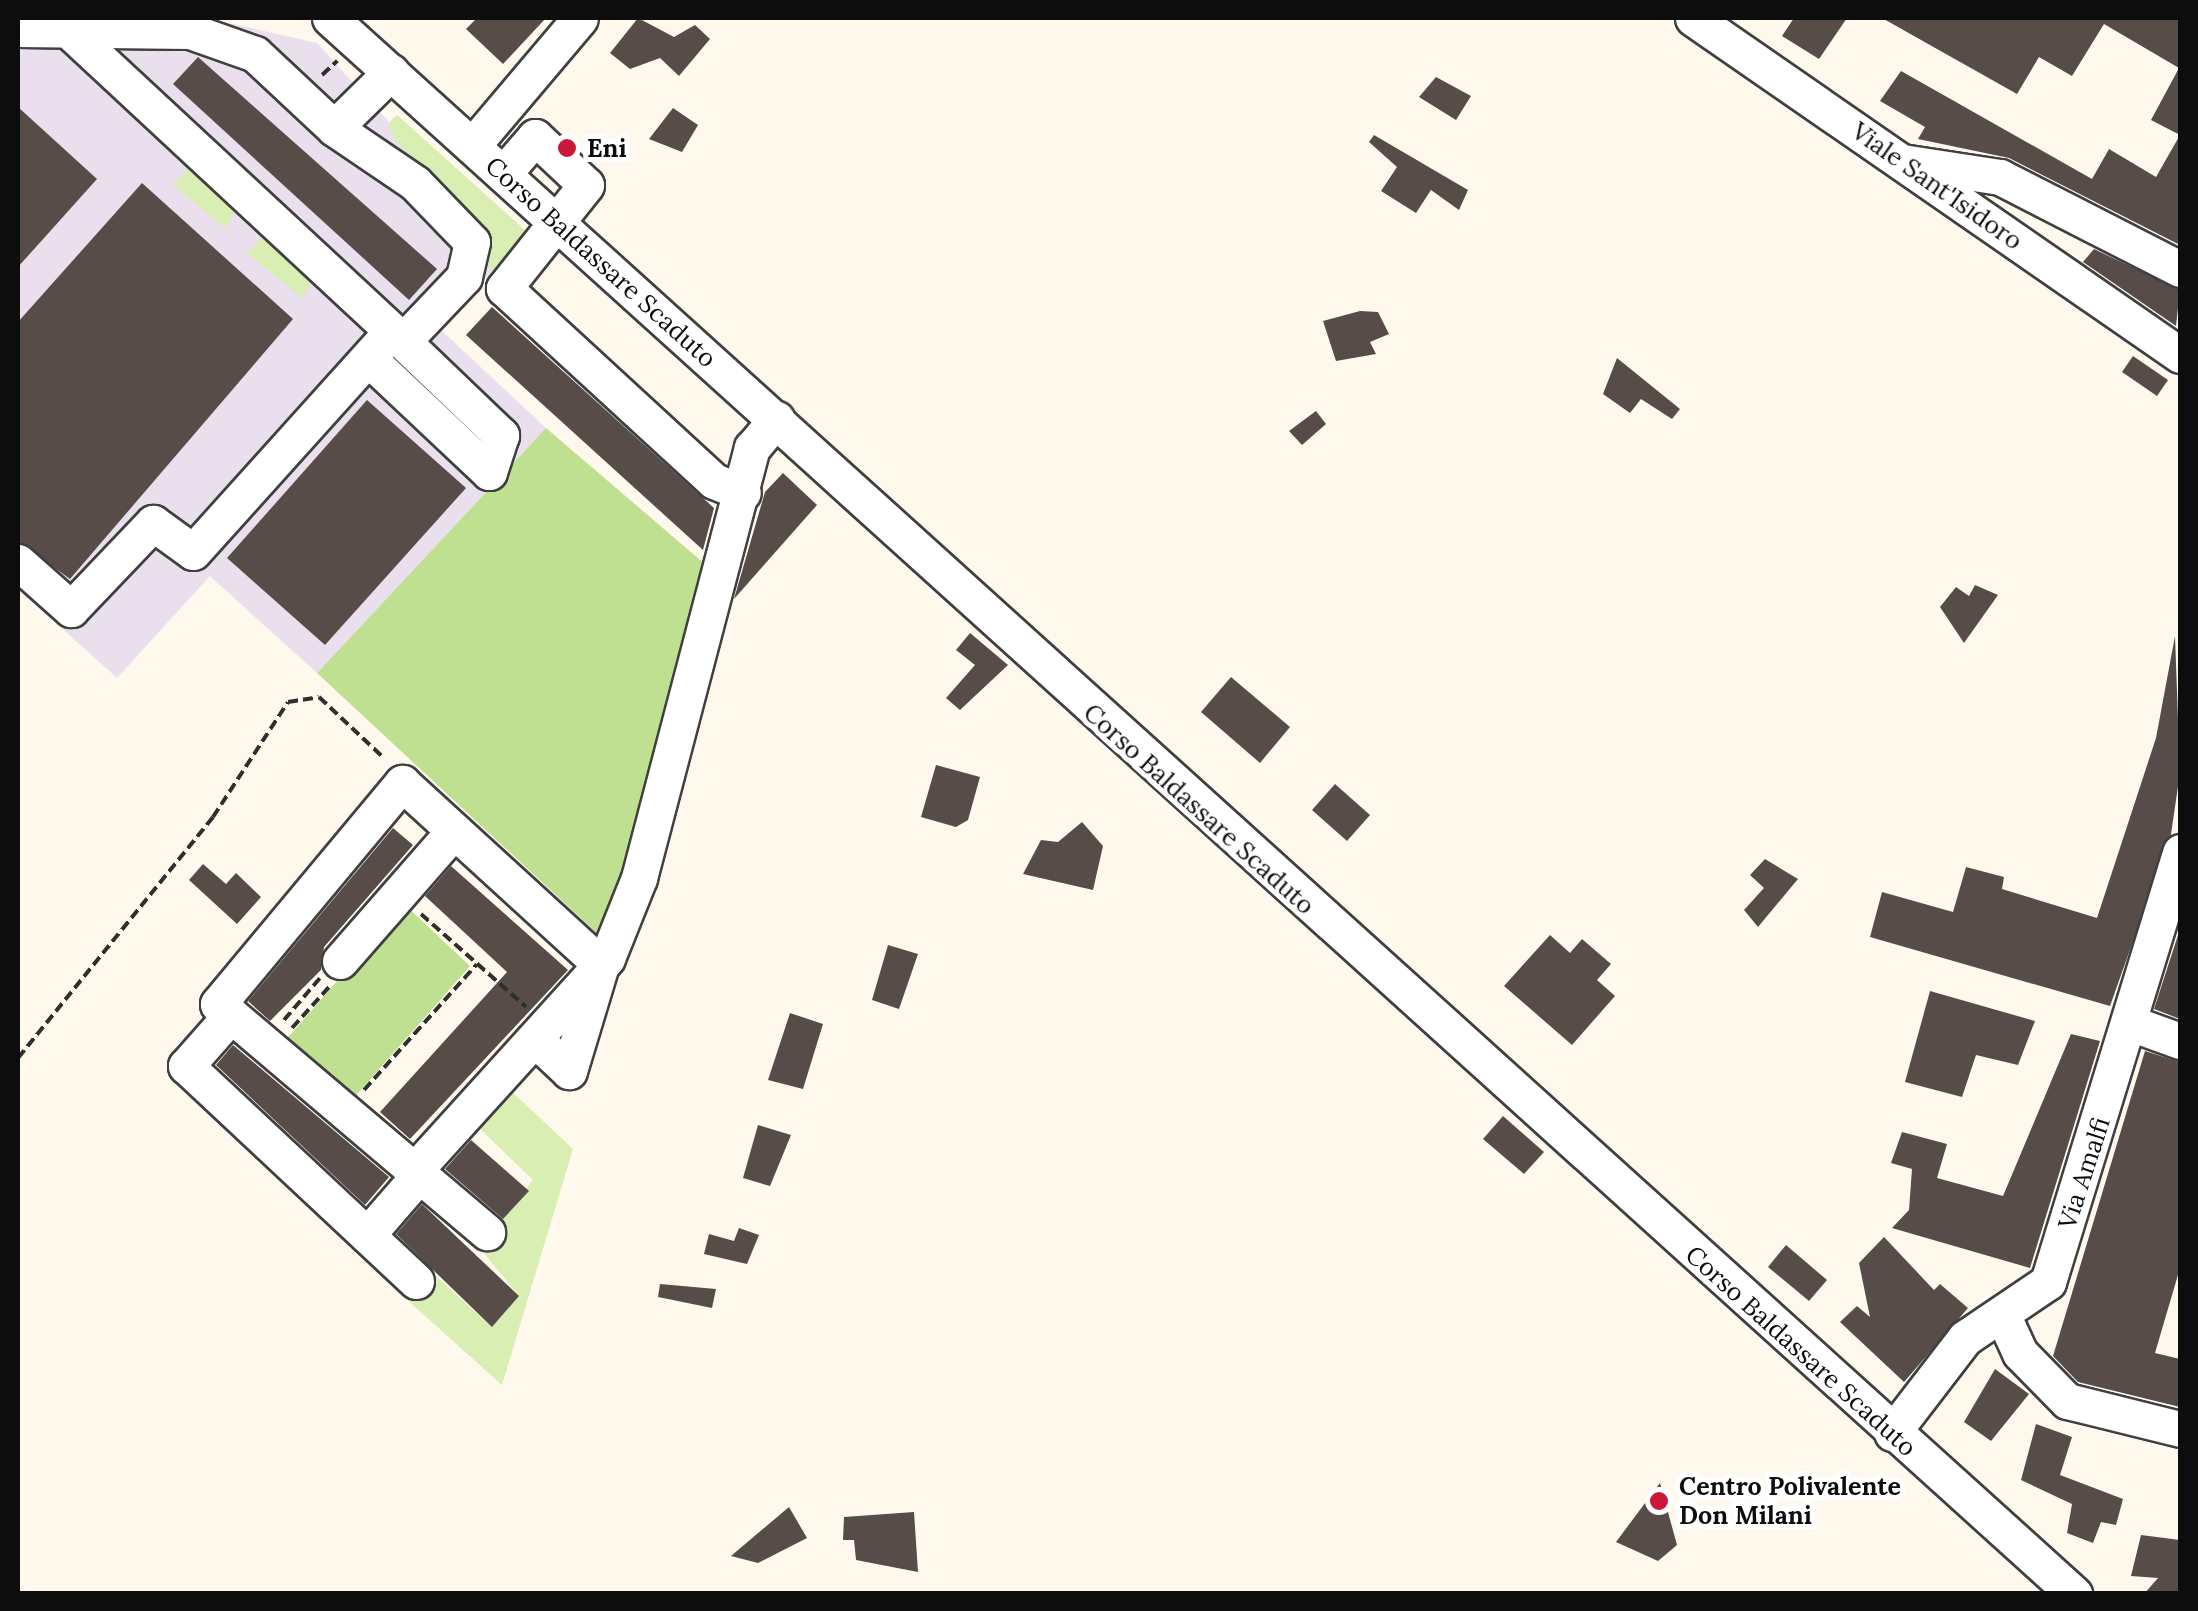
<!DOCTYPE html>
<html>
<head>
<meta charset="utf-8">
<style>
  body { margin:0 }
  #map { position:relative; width:2198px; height:1611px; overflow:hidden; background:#fff9ed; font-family:Lora,serif }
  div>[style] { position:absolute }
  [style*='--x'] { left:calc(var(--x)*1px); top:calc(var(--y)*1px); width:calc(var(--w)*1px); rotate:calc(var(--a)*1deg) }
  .industrial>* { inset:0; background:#eae0ed }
  .green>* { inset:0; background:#d9eeb2 }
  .forest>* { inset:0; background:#bfe090 }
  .building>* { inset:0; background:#574c48 }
  .path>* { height:4px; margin-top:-2px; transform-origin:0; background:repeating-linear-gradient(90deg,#2f2f2f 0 10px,transparent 0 15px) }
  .roads { filter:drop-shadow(2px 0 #404040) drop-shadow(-2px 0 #404040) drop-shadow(0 2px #404040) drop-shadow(0 -2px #404040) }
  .minor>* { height:35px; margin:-17.5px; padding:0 17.5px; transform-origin:17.5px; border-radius:17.5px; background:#fff }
  .dots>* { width:28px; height:28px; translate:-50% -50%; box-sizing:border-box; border:5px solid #fff; border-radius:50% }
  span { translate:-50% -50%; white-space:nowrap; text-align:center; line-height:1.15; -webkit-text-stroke:10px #fff; paint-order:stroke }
  .poi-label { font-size:25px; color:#0d0d0d; font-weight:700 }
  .left { translate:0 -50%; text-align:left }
  .street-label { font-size:25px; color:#0d0d0d }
  .frame { position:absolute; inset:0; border:20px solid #0d0d0d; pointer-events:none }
</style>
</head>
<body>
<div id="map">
  <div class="industrial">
    <i style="clip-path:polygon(18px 18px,207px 18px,317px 43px,389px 122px,397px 115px,527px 232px,440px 329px,546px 428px,317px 673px,210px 576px,117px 678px,18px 589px)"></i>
  </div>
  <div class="green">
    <i style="clip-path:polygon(397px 115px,527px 232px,491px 272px,483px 224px,398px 144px,388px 126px)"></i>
    <i style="clip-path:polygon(189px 168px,235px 210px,225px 228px,173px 185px)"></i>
    <i style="clip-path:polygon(264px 236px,313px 280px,302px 298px,248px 254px)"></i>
    <i style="clip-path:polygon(510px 1090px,573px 1149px,502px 1385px,404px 1297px,428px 1269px,492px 1327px,519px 1296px,478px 1246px,533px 1180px,474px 1123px)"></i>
  </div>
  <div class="forest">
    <i style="clip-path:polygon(546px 428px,713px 571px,601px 937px,317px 673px)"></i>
    <i style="clip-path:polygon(404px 904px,470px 966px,345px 1108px,278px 1049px)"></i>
  </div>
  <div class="building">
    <i style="clip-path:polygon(477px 18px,546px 18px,503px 64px,466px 29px)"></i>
    <i style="clip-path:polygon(638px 18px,674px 37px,695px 25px,710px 39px,679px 76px,660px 58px,630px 69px,610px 53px)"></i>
    <i style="clip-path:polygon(1794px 18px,1847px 18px,1819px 59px,1782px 36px)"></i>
    <i style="clip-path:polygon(1882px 18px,2180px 18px,2180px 135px,2151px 120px,2179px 68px,2104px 24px,2072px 76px,2039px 57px,2017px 94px)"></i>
    <i style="clip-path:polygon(198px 57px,437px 269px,409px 300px,173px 84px)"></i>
    <i style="clip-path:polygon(1901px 71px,2092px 179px,2109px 149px,2156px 177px,2180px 135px,2180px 245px,2009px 158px,1918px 139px,1925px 127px,1880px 101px)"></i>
    <i style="clip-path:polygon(1436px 77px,1471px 96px,1456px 120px,1419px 97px)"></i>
    <i style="clip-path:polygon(18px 107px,97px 179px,18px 267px)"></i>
    <i style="clip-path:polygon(673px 108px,698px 125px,682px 152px,649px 139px)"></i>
    <i style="clip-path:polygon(1374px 135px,1468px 190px,1459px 210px,1431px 190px,1416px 213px,1381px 191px,1397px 167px,1369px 142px)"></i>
    <i style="clip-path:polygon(142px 183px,293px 319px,70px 579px,18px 541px,18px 322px)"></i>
    <i style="clip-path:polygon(2094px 249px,2180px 290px,2176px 326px,2083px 262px)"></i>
    <i style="clip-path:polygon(492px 307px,714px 508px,703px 550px,466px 335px)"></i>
    <i style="clip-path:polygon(1360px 311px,1378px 312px,1389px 334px,1370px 342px,1376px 354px,1336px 361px,1323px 321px)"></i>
    <i style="clip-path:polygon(2133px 356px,2168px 380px,2157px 396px,2122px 372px)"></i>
    <i style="clip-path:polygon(1617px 358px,1680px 409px,1672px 419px,1641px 399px,1630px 413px,1603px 394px)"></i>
    <i style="clip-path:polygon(367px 400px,466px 488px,325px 645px,227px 558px)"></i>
    <i style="clip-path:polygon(1316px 411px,1326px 424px,1302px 445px,1289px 431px)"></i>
    <i style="clip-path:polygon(783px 473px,817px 505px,734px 599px,765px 492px)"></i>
    <i style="clip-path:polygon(1975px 585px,1998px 595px,1964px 643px,1940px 607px,1956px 587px,1969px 596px)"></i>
    <i style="clip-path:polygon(970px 633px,1008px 665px,960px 710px,946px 698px,975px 665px,956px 650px)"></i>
    <i style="clip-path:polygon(2175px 636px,2180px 773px,2171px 834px,2110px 1006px,1870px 937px,1882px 892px,1953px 912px,1966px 867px,2004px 877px,2002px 889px,2097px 918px,2156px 738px)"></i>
    <i style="clip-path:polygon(1231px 677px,1290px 727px,1260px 763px,1201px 712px)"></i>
    <i style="clip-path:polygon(936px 765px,980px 777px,968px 820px,956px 827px,921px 817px)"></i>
    <i style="clip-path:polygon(1335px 784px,1370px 815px,1347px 841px,1312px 810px)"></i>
    <i style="clip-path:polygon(1082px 822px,1103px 846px,1093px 890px,1023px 874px,1041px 840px,1058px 842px)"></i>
    <i style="clip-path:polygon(393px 828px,413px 845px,324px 947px,321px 970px,270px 1021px,248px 1001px)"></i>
    <i style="clip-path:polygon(1765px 859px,1798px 879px,1758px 927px,1744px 910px,1764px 888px,1750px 875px)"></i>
    <i style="clip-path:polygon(203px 864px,226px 884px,236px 873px,261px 897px,237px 924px,189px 880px)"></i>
    <i style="clip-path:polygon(451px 866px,568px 970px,410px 1139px,380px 1112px,507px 972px,425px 896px)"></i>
    <i style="clip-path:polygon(2180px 929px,2180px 1019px,2154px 1009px)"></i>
    <i style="clip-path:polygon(1550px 935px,1570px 953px,1582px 939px,1611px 964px,1597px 980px,1615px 996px,1572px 1045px,1504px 986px)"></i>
    <i style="clip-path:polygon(888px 945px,918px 954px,899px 1009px,872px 1000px)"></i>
    <i style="clip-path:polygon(1930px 991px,2035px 1021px,2018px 1065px,1976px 1055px,1962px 1097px,1905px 1082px)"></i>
    <i style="clip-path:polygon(790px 1013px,823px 1024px,803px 1089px,768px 1080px)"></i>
    <i style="clip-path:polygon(2071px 1034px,2100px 1041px,2030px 1268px,1892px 1228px,1909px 1210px,1912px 1169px,1891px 1163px,1902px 1132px,1947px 1144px,1937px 1178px,2003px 1196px)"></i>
    <i style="clip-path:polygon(233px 1045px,389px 1177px,365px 1205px,216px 1065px)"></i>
    <i style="clip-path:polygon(2145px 1051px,2180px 1062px,2180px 1268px,2155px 1353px,2180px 1359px,2180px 1407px,2078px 1382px,2053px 1356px)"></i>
    <i style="clip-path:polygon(1503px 1116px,1544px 1152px,1524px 1174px,1483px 1139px)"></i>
    <i style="clip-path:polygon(758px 1125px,791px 1135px,770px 1186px,743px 1178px)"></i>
    <i style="clip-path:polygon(471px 1140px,529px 1191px,503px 1219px,445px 1169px)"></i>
    <i style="clip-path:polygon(422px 1204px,519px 1296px,492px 1327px,396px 1234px)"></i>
    <i style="clip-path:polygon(739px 1228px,759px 1235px,747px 1264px,704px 1254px,709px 1234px,734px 1241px)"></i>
    <i style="clip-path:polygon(1884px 1237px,1934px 1290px,1940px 1284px,1968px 1308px,1904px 1382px,1840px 1322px,1857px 1306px,1870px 1317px,1859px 1263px)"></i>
    <i style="clip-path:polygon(1786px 1245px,1827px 1280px,1809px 1301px,1768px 1267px)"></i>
    <i style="clip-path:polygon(660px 1284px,716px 1289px,712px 1308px,658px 1297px)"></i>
    <i style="clip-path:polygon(1995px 1369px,2029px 1394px,1991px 1441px,1964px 1422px)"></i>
    <i style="clip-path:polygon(2036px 1424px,2072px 1437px,2060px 1475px,2123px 1499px,2116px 1525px,2101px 1522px,2093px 1543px,2067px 1533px,2072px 1504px,2021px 1480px)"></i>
    <i style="clip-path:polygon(1660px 1483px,1677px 1545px,1658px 1561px,1616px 1542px)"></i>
    <i style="clip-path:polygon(789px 1507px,807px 1538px,758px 1563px,731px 1556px)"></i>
    <i style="clip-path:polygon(914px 1512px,918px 1572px,856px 1560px,854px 1540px,843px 1540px,844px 1517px)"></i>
    <i style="clip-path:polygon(2141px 1535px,2180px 1540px,2180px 1594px,2144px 1594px,2158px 1578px,2131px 1576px)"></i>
  </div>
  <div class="path">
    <i style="--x:322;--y:75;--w:21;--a:-43"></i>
    <i style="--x:421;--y:914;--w:140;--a:41.5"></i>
    <i style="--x:284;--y:1020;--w:55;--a:-49.4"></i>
    <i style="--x:292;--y:1028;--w:55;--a:-47.9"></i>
    <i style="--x:18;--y:1058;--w:310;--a:-51"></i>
    <i style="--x:213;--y:817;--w:137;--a:-56.9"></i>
    <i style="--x:288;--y:702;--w:31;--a:-9"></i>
    <i style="--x:319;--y:697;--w:89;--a:43.2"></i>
    <i style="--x:364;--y:1090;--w:169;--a:-48.1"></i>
  </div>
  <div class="roads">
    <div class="minor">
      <i style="--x:330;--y:18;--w:2351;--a:42.1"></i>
      <i style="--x:1693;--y:18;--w:592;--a:34.68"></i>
      <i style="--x:66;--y:28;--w:445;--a:42.9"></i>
      <i style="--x:18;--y:29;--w:172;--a:0.7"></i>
      <i style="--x:190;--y:31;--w:69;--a:19.5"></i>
      <i style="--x:255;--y:54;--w:108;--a:43.1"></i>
      <i style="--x:334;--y:128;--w:80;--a:-44.5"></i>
      <i style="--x:334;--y:128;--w:98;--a:34.2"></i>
      <i style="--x:415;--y:183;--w:82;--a:46"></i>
      <i style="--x:472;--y:242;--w:36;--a:103"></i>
      <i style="--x:464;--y:277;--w:88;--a:133.6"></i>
      <i style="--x:472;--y:146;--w:167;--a:-49.8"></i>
      <i style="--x:1902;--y:162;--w:99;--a:8.7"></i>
      <i style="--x:2000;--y:177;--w:202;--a:27.1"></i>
      <i style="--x:503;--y:174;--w:49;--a:-49.1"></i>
      <i style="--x:535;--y:137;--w:70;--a:43.3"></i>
      <i style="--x:586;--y:185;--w:132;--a:128.5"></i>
      <i style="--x:504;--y:288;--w:285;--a:42.6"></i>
      <i style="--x:714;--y:481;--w:31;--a:22"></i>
      <i style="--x:18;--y:562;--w:71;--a:41.6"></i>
      <i style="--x:71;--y:609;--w:119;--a:-46.4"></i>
      <i style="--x:153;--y:523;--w:49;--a:35.9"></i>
      <i style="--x:193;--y:552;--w:297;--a:-48"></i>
      <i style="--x:392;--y:331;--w:151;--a:43.7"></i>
      <i style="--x:501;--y:435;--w:39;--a:108"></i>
      <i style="--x:489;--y:472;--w:166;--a:-136.7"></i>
      <i style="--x:340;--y:961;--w:173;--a:-48.8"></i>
      <i style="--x:231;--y:1015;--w:336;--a:40.3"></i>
      <i style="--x:2133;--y:1024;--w:50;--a:19.9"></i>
      <i style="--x:415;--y:1170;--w:286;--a:-47.8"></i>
      <i style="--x:607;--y:958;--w:86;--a:-68.2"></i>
      <i style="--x:639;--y:878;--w:445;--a:-75.3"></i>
      <i style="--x:752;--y:448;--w:38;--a:-50"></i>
      <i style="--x:367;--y:1235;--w:81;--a:-49"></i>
      <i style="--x:416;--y:1281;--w:315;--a:-136.9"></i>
      <i style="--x:186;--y:1066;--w:68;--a:-48.6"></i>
      <i style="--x:231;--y:1015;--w:17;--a:-140"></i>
      <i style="--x:218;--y:1004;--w:288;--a:-50.2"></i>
      <i style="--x:402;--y:783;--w:270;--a:42.4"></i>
      <i style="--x:601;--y:965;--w:111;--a:106.8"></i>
      <i style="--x:569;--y:1071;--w:45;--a:-136.8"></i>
      <i style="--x:2003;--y:1316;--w:41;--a:65.3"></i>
      <i style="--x:2020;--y:1353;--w:67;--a:45.6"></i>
      <i style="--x:2067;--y:1401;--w:116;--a:13.9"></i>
      <i style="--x:1892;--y:1433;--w:120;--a:-52.5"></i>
      <i style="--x:1965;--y:1338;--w:100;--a:-34"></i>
      <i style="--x:2048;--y:1282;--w:450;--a:-72.9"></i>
    </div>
  </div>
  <div class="dots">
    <i style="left:567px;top:148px;background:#cb1738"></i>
    <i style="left:1659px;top:1501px;background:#cb1738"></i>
  </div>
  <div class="poi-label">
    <span class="left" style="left:587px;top:148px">Eni</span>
    <span class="left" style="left:1679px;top:1501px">Centro Polivalente<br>Don Milani</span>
  </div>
  <div class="street-label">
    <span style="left:1937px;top:186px;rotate:35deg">Viale Sant'Isidoro</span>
    <span style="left:601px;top:262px;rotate:42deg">Corso Baldassare Scaduto</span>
    <span style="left:1199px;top:809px;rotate:42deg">Corso Baldassare Scaduto</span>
    <span style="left:2084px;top:1173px;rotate:-72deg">Via Amalfi</span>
    <span style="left:1801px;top:1351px;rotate:42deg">Corso Baldassare Scaduto</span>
  </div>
  <div class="frame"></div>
</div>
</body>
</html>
